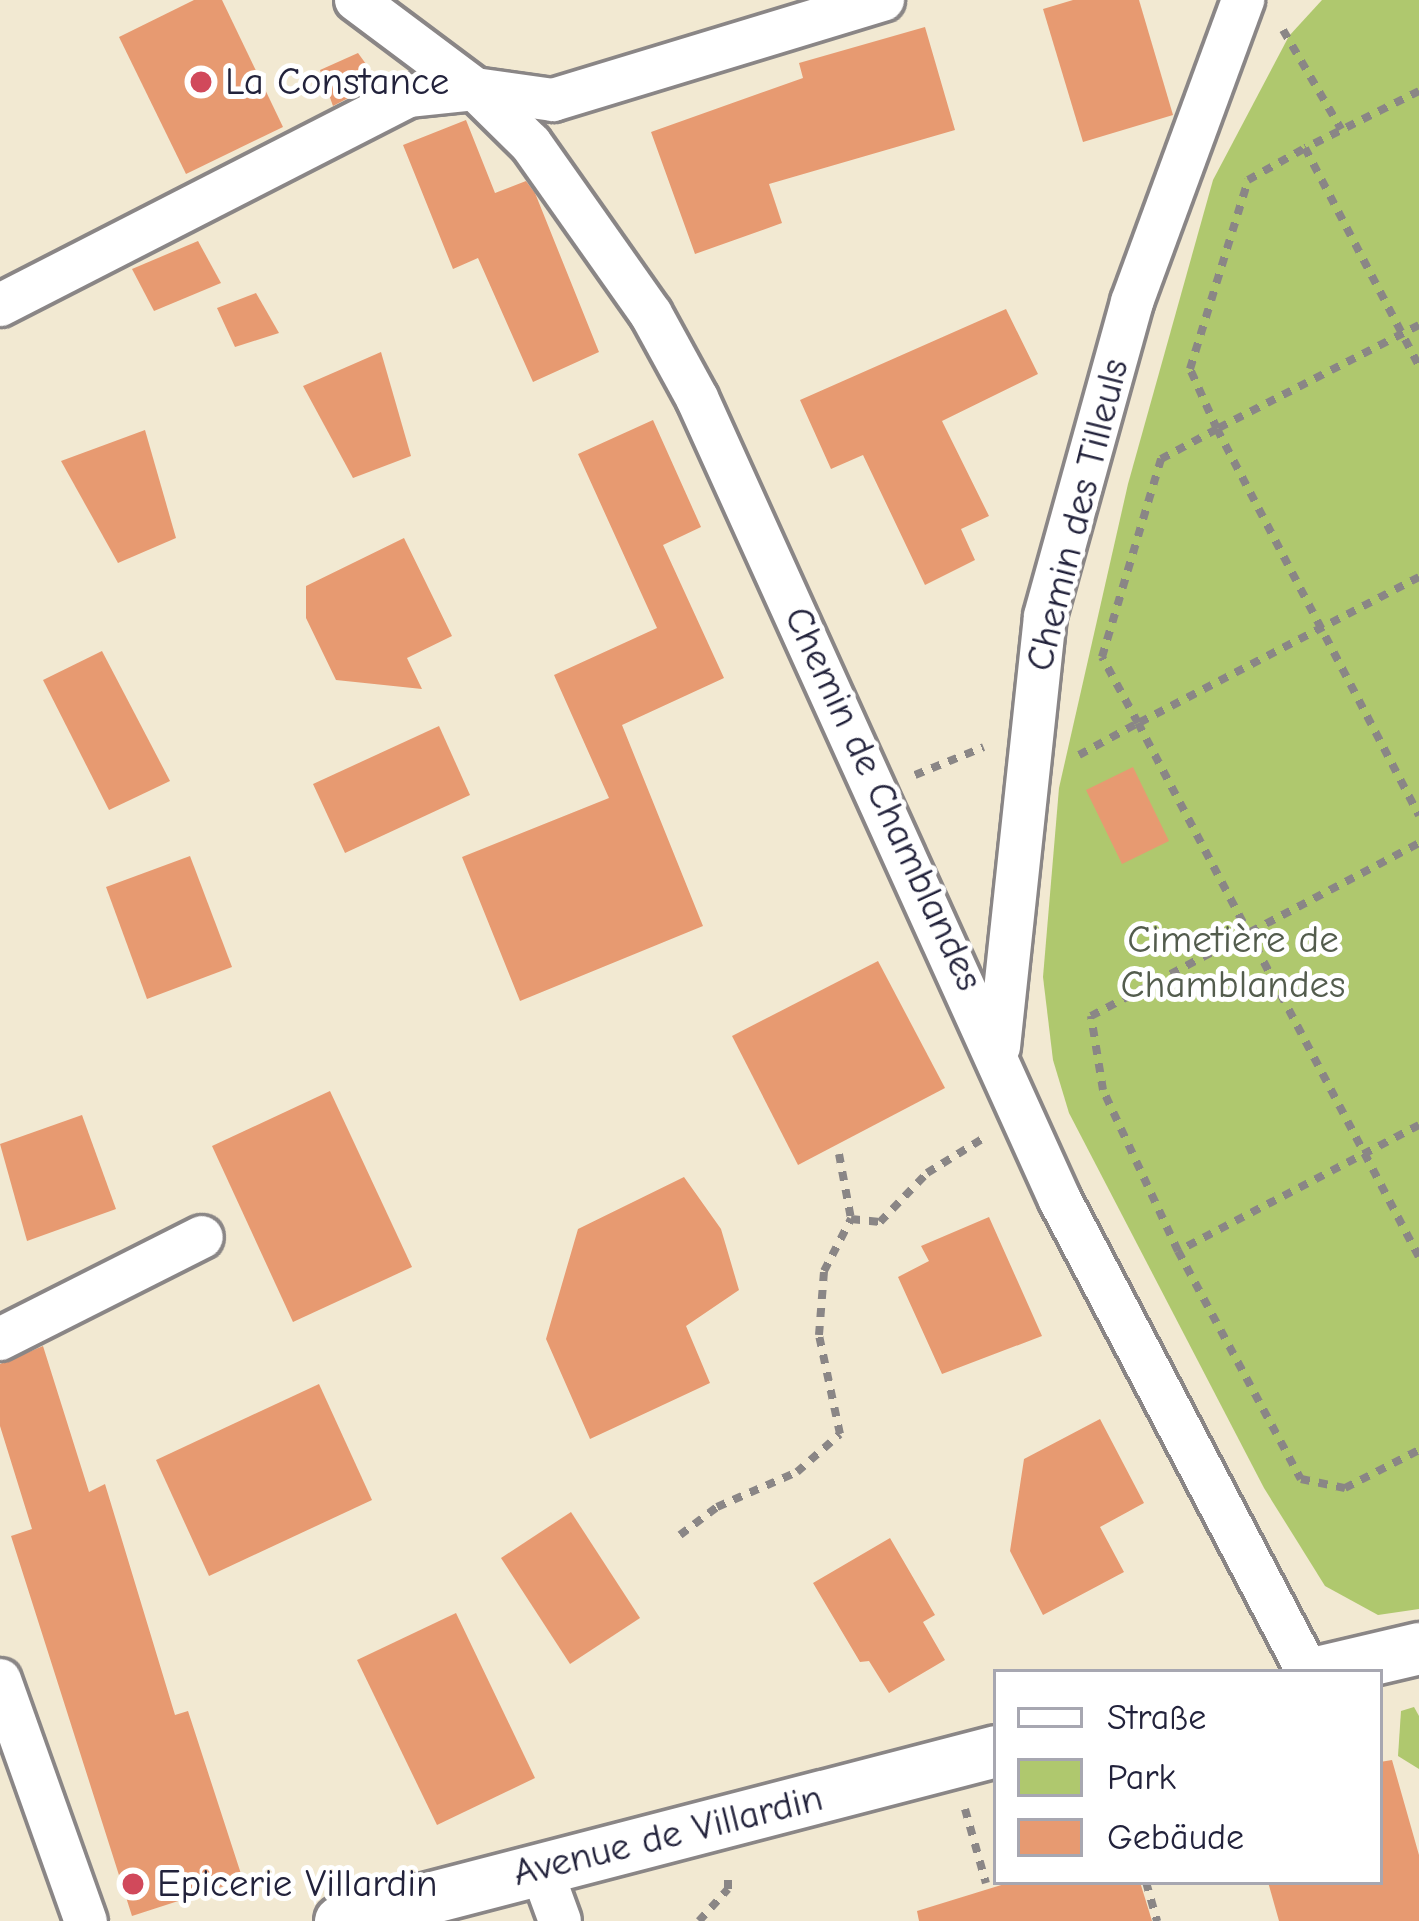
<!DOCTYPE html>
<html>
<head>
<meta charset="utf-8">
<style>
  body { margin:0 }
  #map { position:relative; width:1419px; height:1921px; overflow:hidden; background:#f2e9d2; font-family:"Comic Neue",sans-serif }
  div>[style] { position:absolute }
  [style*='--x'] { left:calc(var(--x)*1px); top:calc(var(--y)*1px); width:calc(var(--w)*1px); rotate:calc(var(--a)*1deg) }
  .green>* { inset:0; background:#afc86e }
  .building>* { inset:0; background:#e79a71 }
  .path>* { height:8px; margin-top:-4px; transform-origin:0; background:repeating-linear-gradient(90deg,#8a8686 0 9px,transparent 0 18px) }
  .roads { filter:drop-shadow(3px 0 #8a8686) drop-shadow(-3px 0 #8a8686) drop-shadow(0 3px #8a8686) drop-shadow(0 -3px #8a8686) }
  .minor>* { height:42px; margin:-21px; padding:0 21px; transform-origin:21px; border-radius:21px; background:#fff }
  .tertiary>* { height:51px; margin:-25.5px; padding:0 25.5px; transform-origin:25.5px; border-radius:25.5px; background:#fff }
  .dots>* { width:33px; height:33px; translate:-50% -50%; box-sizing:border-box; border:6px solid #fff; border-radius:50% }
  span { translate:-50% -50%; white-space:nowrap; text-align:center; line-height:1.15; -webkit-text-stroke:10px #fff; paint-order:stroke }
  .poi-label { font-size:39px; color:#22223b }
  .left { translate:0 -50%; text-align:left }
  .street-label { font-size:39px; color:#22223b }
  .park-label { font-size:39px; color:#535c4d }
  .legend { position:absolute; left:993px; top:1669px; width:390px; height:216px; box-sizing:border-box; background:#fff; border:3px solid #a7a7b1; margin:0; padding:15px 21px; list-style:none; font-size:36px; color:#22223b }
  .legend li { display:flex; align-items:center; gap:24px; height:60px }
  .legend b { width:60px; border:3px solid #a7a7b1 }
</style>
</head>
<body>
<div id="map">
  <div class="green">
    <i style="clip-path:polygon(1322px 0,1419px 0,1419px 1609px,1378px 1615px,1325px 1586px,1264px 1488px,1069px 1113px,1053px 1060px,1043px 977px,1059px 788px,1128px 484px,1213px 180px,1289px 36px)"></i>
    <i style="clip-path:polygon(1414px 1707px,1419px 1716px,1419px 1769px,1398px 1756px,1401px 1711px)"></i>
  </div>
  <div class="building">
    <i style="clip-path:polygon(194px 0,222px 0,283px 127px,186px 174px,119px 37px)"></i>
    <i style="clip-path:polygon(1073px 0,1139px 0,1173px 115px,1083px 142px,1043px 9px)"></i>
    <i style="clip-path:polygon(925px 27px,955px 130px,769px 184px,782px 223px,695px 254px,651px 132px,803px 78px,799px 63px)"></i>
    <i style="clip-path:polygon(358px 53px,379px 82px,333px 106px,320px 70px)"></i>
    <i style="clip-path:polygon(466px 120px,495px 193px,526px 181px,535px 193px,599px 352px,533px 382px,478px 258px,453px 269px,403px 145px)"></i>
    <i style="clip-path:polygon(198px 241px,221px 283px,154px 311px,132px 269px)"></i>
    <i style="clip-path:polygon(256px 293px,279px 333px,235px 347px,217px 308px)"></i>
    <i style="clip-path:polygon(1006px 309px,1038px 374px,942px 421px,989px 516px,961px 529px,975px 560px,925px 585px,863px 455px,831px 469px,800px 400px)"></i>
    <i style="clip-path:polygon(381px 352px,411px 456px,353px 478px,303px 386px)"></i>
    <i style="clip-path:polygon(653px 420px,701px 527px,663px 545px,724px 678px,622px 725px,703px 926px,520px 1001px,462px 857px,609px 798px,554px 675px,657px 628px,578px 454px)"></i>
    <i style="clip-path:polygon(145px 430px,176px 538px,118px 563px,61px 461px)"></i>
    <i style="clip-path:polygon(404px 538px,452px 636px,407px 658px,422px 689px,336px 680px,306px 618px,306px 586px)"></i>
    <i style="clip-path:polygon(102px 651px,170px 781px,109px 810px,43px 680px)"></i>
    <i style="clip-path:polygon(439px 726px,470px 795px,345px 853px,313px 784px)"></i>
    <i style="clip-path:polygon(1133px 767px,1169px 841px,1122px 864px,1086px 790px)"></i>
    <i style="clip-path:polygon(190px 856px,232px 967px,147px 999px,106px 887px)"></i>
    <i style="clip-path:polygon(878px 961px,945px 1088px,798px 1165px,732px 1036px)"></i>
    <i style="clip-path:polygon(330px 1091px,412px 1267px,293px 1322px,212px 1146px)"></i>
    <i style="clip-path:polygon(82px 1115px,116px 1209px,27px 1241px,0 1144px)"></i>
    <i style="clip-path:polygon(684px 1177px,721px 1229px,739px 1290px,686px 1326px,710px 1383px,590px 1439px,546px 1339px,578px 1229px)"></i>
    <i style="clip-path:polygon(989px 1217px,1042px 1336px,942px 1374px,898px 1277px,929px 1261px,921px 1246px)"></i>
    <i style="clip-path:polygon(43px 1346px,89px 1492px,105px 1484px,175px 1715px,188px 1711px,243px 1880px,132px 1916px,11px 1536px,32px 1529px,0 1426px,0 1364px)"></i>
    <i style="clip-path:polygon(319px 1384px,372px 1500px,209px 1576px,156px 1460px)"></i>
    <i style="clip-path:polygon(1100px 1419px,1144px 1503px,1100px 1527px,1124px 1572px,1043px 1615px,1010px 1551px,1024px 1459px)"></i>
    <i style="clip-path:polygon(571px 1512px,640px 1618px,570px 1664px,501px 1558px)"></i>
    <i style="clip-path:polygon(890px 1538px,935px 1615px,923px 1622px,945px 1660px,889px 1693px,869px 1661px,860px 1662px,813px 1583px)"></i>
    <i style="clip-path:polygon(456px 1613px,535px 1778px,437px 1825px,357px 1660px)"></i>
    <i style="clip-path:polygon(1392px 1760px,1419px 1855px,1419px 1921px,1279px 1921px,1268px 1882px,1380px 1882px,1380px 1762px)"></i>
    <i style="clip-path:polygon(1011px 1882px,1140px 1882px,1152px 1921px,919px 1921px,917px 1911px)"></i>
  </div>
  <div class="path">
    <i style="--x:1283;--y:30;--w:115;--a:59.6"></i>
    <i style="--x:1419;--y:91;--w:127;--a:153.4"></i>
    <i style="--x:1305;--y:148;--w:246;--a:62.4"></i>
    <i style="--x:1419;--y:325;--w:227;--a:152.8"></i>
    <i style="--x:1217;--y:429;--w:436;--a:62.4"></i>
    <i style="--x:1419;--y:577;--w:317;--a:152.5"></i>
    <i style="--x:1138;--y:723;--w:603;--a:62.25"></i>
    <i style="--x:1079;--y:755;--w:67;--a:-28.5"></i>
    <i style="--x:1138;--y:723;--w:75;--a:-118.6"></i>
    <i style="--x:1102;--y:657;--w:207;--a:-73.4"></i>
    <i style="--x:1161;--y:459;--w:64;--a:-28.2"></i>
    <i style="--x:1217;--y:429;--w:66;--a:-114.2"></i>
    <i style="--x:1190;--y:369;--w:198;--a:-72.9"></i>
    <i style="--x:1248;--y:180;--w:65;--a:-29.3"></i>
    <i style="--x:915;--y:775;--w:74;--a:-22.1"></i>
    <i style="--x:1419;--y:1125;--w:272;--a:152.4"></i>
    <i style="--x:1178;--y:1251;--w:259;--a:61.7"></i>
    <i style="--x:1301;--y:1479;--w:45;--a:11.6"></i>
    <i style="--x:1345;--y:1488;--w:83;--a:-27.2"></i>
    <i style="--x:839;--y:1154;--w:66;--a:79.5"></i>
    <i style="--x:1178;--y:1251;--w:178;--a:-115"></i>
    <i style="--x:1103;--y:1090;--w:75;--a:-99.2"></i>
    <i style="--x:1091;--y:1016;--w:371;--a:-27.8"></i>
    <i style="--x:680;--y:1535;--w:46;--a:-37.1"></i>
    <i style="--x:717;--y:1507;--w:87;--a:-23.6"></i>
    <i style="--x:797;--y:1472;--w:57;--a:-41.5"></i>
    <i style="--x:840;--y:1434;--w:101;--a:-102"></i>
    <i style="--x:819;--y:1335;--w:64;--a:-85.5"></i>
    <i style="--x:824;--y:1271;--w:59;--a:-62.6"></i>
    <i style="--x:851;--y:1219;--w:29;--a:6"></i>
    <i style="--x:880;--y:1222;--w:68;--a:-46.2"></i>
    <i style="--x:927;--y:1173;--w:65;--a:-31.7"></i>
    <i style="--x:965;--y:1809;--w:77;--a:74.2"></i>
    <i style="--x:1146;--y:1882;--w:41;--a:74.2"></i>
    <i style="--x:699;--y:1921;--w:43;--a:-47.8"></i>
    <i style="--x:728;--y:1889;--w:17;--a:-90"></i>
  </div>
  <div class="roads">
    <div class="minor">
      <i style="--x:356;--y:0;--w:149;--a:36.8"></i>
      <i style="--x:475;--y:89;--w:78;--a:44.5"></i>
      <i style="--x:531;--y:144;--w:208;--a:54.8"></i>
      <i style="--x:651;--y:314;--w:96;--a:61.3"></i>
      <i style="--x:697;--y:398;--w:880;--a:65.65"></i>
      <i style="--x:1060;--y:1200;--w:533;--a:62.28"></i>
      <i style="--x:0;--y:305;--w:458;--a:-27.1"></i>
      <i style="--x:408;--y:96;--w:67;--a:-6"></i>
      <i style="--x:475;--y:89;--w:79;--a:8"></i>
      <i style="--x:553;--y:100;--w:345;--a:-16.9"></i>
      <i style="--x:999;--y:1047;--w:433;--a:-83.9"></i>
      <i style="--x:1045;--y:616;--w:326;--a:-74.5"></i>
      <i style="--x:1132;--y:302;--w:322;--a:-69.8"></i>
      <i style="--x:0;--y:1339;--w:226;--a:-26.8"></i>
      <i style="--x:0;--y:1680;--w:256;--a:70.4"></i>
      <i style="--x:541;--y:1869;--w:55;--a:69.9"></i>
    </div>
    <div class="tertiary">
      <i style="--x:1317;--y:1672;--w:105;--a:-13.2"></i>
      <i style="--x:340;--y:1921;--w:678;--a:-14.53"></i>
    </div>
  </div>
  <div class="dots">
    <i style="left:201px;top:82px;background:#d1495b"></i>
    <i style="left:133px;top:1884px;background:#d1495b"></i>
  </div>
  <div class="poi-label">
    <span class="left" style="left:225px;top:82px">La Constance</span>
    <span class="left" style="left:157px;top:1884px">Epicerie Villardin</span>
  </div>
  <div class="street-label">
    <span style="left:1078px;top:515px;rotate:-76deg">Chemin des Tilleuls</span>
    <span style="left:883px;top:799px;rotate:65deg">Chemin de Chamblandes</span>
    <span style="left:668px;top:1836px;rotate:-14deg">Avenue de Villardin</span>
  </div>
  <div class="park-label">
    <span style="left:1233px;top:963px">Cimetière de<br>Chamblandes</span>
  </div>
  <ul class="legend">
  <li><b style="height:15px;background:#fff"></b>Straße</li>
  <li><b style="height:33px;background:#afc86e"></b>Park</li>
  <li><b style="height:33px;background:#e79a71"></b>Gebäude</li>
  </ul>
</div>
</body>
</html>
